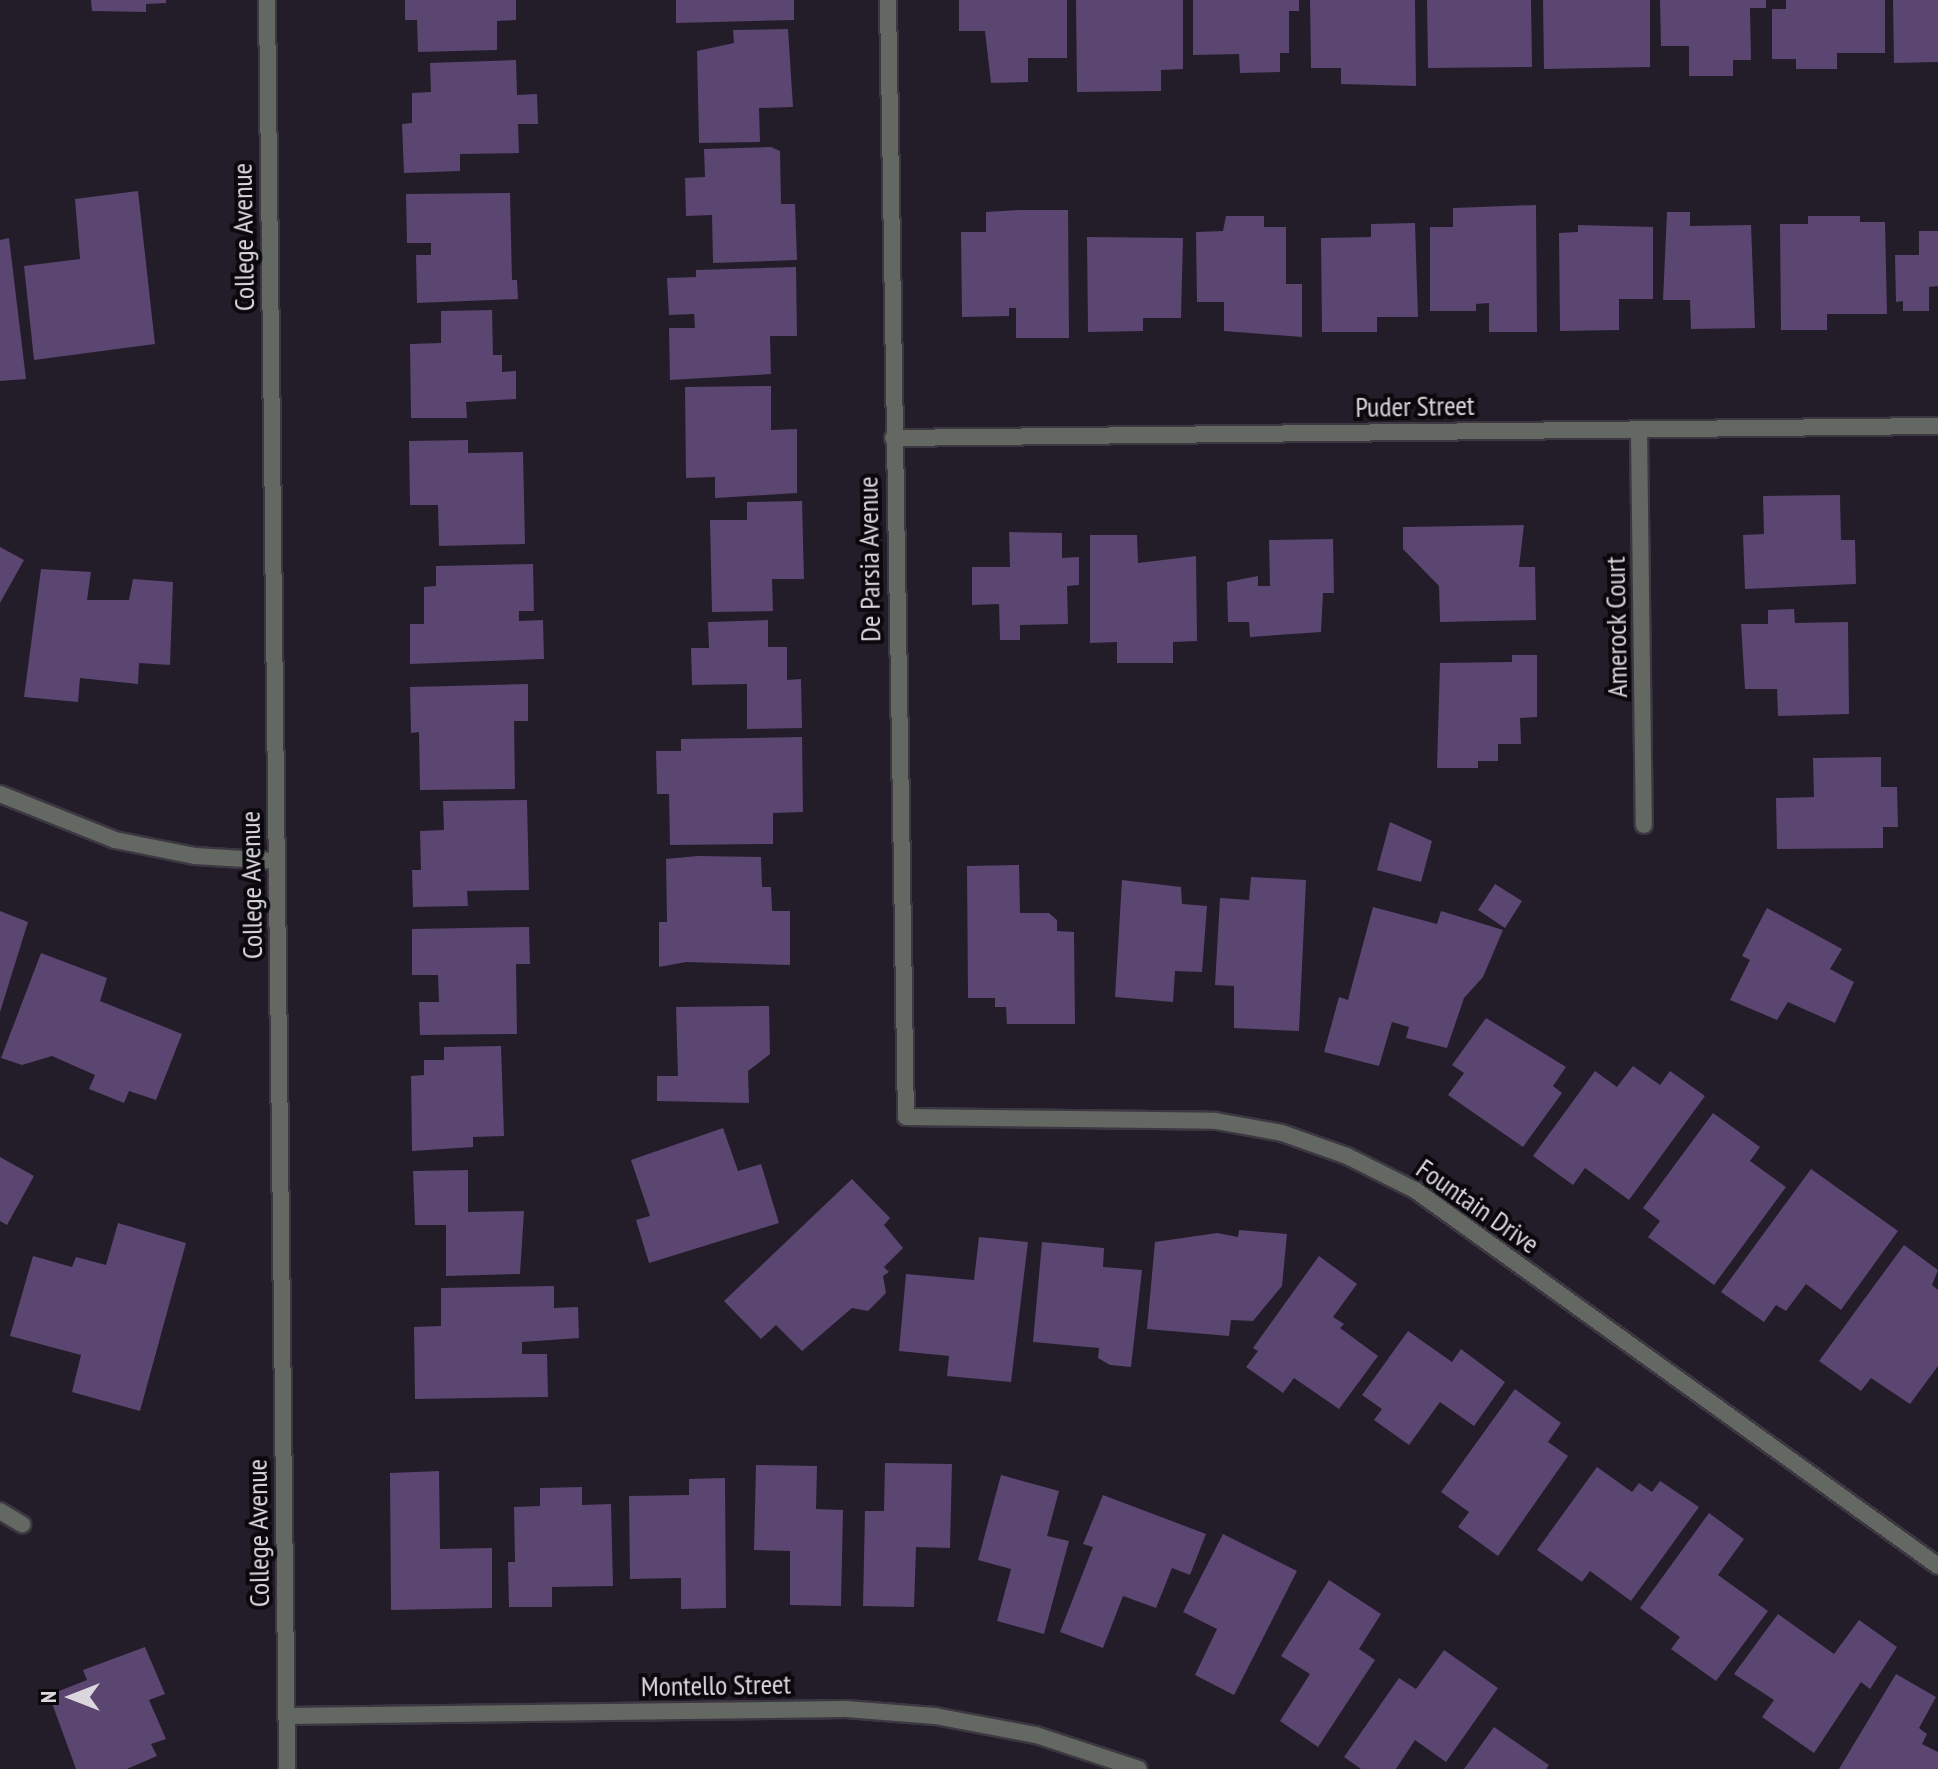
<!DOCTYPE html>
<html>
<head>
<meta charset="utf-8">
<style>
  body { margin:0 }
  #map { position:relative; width:1938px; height:1769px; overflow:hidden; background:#221d28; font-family:"PT Sans Narrow",sans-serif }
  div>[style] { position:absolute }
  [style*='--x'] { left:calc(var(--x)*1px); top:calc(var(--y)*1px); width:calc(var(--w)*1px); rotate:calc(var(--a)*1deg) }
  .building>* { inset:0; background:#5b4571 }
  .roads { filter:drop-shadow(2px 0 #3c3741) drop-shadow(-2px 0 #3c3741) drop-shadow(0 2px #3c3741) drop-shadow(0 -2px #3c3741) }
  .minor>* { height:16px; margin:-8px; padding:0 8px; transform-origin:8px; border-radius:8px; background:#636863 }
  .tertiary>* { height:16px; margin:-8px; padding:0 8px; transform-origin:8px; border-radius:8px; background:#636863 }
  span { translate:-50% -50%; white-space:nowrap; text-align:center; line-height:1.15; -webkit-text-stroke:8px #0a080d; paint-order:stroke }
  .street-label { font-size:28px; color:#dad7de }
  .north { position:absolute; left:32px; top:1657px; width:80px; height:80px; -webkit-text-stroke:6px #0a080d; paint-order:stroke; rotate:270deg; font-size:22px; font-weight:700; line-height:32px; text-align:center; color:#dad7de }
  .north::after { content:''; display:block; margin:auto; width:28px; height:36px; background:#dad7de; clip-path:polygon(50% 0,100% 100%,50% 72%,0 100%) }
</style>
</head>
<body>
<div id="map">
  <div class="building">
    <i style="clip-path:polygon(91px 0,166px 0,166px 3px,146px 4px,146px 12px,92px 11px)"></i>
    <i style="clip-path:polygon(405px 0,516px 0,516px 20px,497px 21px,497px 50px,418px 52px,417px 20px,405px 20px)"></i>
    <i style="clip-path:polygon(676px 0,794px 0,794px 20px,676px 23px)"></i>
    <i style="clip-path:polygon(959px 0,1067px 0,1067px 58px,1028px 58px,1028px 82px,991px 83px,985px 31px,959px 31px)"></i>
    <i style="clip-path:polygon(1076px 0,1183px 0,1183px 69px,1161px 70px,1161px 91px,1077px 92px)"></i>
    <i style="clip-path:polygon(1193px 0,1299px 0,1299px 11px,1289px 11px,1289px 53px,1280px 53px,1280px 72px,1240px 73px,1239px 54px,1193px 55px)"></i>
    <i style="clip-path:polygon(1310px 0,1415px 0,1416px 86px,1341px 84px,1341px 68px,1311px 68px)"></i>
    <i style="clip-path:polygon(1427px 0,1531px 0,1532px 67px,1428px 68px)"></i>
    <i style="clip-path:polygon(1543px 0,1650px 0,1650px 67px,1544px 69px)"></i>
    <i style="clip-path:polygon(1660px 0,1766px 0,1766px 8px,1750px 8px,1751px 60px,1733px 60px,1733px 76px,1689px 76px,1689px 46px,1661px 46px)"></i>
    <i style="clip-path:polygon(1786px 0,1885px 0,1885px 53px,1837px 53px,1837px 69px,1796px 69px,1796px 59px,1772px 59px,1772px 9px,1786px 9px)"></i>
    <i style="clip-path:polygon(1893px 0,1938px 0,1938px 62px,1894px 63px)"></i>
    <i style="clip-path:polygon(788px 29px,793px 107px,759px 108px,760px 142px,699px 143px,697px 51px,734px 43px,733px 30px)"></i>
    <i style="clip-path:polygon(516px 60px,517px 95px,537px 94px,538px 124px,518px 124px,519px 153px,460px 154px,460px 171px,404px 173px,402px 124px,412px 123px,412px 93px,431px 92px,430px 63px)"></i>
    <i style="clip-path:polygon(771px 147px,780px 151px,781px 204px,795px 204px,797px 260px,713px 263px,712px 215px,686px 216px,685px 178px,705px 177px,704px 149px)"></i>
    <i style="clip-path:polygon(138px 191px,155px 344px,34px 360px,24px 266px,80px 259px,75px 199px)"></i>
    <i style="clip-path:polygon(510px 193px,512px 280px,517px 280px,518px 299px,417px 303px,416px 255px,431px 255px,431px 243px,407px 243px,406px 194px)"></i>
    <i style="clip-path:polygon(1536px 205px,1537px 332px,1489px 332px,1489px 303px,1476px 304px,1476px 311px,1430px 311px,1430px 227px,1453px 227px,1453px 208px)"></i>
    <i style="clip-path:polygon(1020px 210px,1068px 210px,1069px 338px,1016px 338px,1016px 308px,1009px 308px,1009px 316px,962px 317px,961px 232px,986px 232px,986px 212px)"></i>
    <i style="clip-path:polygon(1667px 212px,1690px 212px,1690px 226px,1751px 225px,1755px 328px,1691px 329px,1690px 300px,1663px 300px)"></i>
    <i style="clip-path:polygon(1226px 216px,1264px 216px,1264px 227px,1286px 227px,1286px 284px,1302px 284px,1302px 337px,1224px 331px,1224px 302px,1197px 302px,1196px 232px,1223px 231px)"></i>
    <i style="clip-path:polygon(1808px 216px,1860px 216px,1860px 222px,1885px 222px,1887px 314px,1827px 314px,1827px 330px,1781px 330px,1780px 224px,1808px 224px)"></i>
    <i style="clip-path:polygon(1415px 223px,1418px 317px,1377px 317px,1377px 332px,1322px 332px,1321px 238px,1371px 237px,1371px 224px)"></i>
    <i style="clip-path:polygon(1578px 225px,1653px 227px,1653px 299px,1619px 299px,1619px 330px,1560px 331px,1559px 233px,1578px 232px)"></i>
    <i style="clip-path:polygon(1919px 231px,1938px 231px,1938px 286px,1929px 287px,1929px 311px,1903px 311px,1903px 301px,1896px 302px,1895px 255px,1919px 255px)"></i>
    <i style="clip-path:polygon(1087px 237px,1183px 238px,1181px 318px,1143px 318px,1143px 331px,1088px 332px)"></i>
    <i style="clip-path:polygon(9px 238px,26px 379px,0 381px,0 240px)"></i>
    <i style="clip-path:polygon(796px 267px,797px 336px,770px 336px,771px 374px,670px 380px,669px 328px,695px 328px,694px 314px,669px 315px,667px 278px,696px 277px,696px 270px)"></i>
    <i style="clip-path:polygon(492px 310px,493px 355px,502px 355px,502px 372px,516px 371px,516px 399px,466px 402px,467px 418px,411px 418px,410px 344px,441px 343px,441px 311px)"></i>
    <i style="clip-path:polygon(771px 386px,771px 430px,797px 429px,797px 493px,715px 498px,715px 477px,686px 478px,685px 387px)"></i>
    <i style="clip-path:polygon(468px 440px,468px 453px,523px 452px,525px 544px,439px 546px,438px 505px,410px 505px,409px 441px)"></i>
    <i style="clip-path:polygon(1840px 495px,1841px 540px,1855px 540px,1856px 584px,1745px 589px,1743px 535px,1764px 534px,1763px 496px)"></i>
    <i style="clip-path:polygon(802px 501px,804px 579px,772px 579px,773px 611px,712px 612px,710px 520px,747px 520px,747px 502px)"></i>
    <i style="clip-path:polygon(1524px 525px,1519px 567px,1535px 567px,1536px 620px,1440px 622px,1439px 586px,1403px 549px,1403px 527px)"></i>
    <i style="clip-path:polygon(1009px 532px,1062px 533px,1062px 558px,1079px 557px,1079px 585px,1067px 586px,1068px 624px,1020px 625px,1020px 640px,1000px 640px,999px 604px,972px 605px,972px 567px,1010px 567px)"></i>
    <i style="clip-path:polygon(1090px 535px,1137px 535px,1138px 563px,1196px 556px,1197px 641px,1173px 642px,1173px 663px,1117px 663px,1117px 642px,1090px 643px)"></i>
    <i style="clip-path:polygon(1333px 539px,1334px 593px,1323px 593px,1321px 632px,1250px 637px,1249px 622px,1228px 622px,1227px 582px,1258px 576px,1258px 586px,1270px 586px,1269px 540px)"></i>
    <i style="clip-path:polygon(0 547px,24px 560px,0 603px)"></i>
    <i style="clip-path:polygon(533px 564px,534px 611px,519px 611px,519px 621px,543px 620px,544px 659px,410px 664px,410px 624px,424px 624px,424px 587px,436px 586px,436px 566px)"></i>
    <i style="clip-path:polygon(41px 569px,91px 572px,87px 600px,129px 600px,133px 579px,173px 582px,170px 665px,139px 663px,138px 684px,80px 678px,78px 702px,24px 697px)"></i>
    <i style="clip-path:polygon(1794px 609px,1795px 623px,1848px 622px,1849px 714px,1778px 716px,1777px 689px,1745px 689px,1741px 624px,1768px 624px,1768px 610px)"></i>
    <i style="clip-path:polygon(768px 620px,768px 647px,787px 647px,787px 680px,801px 679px,802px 728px,747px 729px,747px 684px,692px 685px,691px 648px,709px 648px,708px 622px)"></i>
    <i style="clip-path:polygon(1512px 655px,1537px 655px,1537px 717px,1520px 718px,1521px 744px,1498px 744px,1498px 761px,1478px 761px,1478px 768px,1437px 768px,1440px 663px,1512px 662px)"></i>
    <i style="clip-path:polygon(528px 684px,528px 721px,514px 721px,515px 789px,420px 790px,419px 732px,411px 733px,410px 687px)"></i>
    <i style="clip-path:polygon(802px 737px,803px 812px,773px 813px,773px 844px,670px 845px,669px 794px,657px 794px,656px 751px,681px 751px,681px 739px)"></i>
    <i style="clip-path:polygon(1881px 757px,1881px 787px,1897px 787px,1898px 827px,1883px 827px,1883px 848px,1777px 849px,1776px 798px,1814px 797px,1813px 758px)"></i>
    <i style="clip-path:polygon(527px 800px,529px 890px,467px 891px,468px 906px,413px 907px,412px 870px,421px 870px,420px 831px,444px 830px,443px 801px)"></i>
    <i style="clip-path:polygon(1390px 822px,1432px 841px,1421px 882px,1377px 870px)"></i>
    <i style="clip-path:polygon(698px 856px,761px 857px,762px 887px,771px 887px,772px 911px,790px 911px,790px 965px,686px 962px,659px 967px,659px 922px,667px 922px,666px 859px)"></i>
    <i style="clip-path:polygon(1019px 865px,1020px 913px,1049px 913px,1057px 920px,1057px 931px,1074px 932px,1075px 1024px,1007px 1024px,1006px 1007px,995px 1007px,995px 998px,968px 998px,967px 866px)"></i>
    <i style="clip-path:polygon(1251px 877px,1306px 880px,1299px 1031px,1234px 1028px,1234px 986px,1215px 985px,1220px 898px,1249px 900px)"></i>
    <i style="clip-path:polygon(1122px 880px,1181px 887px,1182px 904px,1207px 906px,1202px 972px,1175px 971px,1173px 1002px,1115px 997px)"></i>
    <i style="clip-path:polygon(1495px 884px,1522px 901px,1505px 928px,1478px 910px)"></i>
    <i style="clip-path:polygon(1373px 907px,1437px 924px,1441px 911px,1503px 930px,1483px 977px,1464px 998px,1447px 1048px,1406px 1038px,1409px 1027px,1392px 1022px,1379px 1066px,1324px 1052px,1339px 997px,1348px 1000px)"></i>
    <i style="clip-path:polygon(1767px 908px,1842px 949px,1830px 969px,1854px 982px,1835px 1023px,1788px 1002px,1777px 1020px,1730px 1000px,1750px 960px,1742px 956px)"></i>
    <i style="clip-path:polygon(0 911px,28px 922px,0 1012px)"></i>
    <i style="clip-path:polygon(529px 927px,530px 964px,516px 964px,517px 1034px,420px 1035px,419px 1002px,439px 1002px,438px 975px,412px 975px,412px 929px)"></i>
    <i style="clip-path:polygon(41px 953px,107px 978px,100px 1001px,182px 1034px,156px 1100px,129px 1091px,124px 1103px,89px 1089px,95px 1075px,52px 1056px,22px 1065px,1px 1058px)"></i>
    <i style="clip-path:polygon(769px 1006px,770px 1054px,748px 1071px,749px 1103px,657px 1101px,657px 1076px,678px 1076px,676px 1007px)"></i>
    <i style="clip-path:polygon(1486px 1018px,1566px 1067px,1553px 1086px,1562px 1093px,1523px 1147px,1448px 1095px,1464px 1073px,1452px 1065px)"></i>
    <i style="clip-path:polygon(501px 1046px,504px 1136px,473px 1137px,473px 1147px,412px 1151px,411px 1076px,424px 1075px,424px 1060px,444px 1060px,444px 1047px)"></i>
    <i style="clip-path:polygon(1633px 1066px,1660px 1085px,1670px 1071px,1705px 1096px,1629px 1200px,1585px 1168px,1573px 1185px,1533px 1156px,1595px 1071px,1617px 1087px)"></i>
    <i style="clip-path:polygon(1713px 1113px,1760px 1147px,1750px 1161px,1786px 1187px,1714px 1285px,1648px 1237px,1660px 1221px,1643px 1208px)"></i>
    <i style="clip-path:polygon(723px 1128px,738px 1171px,761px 1164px,779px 1223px,649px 1263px,636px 1220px,650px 1216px,631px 1160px)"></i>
    <i style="clip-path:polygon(0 1157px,34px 1176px,7px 1225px,0 1221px)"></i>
    <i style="clip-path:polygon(1811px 1169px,1898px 1231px,1841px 1310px,1806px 1284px,1786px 1311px,1776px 1305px,1764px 1322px,1721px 1292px)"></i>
    <i style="clip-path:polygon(468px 1170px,468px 1212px,524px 1211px,520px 1274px,446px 1276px,446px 1225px,415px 1225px,413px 1171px)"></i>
    <i style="clip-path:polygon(852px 1179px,890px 1218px,884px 1225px,903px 1248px,884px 1267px,889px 1272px,883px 1276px,886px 1293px,868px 1311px,852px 1308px,802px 1351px,776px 1325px,761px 1339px,724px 1301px)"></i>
    <i style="clip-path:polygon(118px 1223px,186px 1243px,140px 1411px,72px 1392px,81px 1355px,10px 1336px,33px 1256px,72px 1267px,76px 1257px,106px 1265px)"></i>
    <i style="clip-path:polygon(1239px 1230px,1287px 1234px,1282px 1286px,1253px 1321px,1231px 1320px,1229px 1336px,1147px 1329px,1155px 1242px,1217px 1233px,1238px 1237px)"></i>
    <i style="clip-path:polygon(979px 1237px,1028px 1242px,1011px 1382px,947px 1376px,949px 1356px,899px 1351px,906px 1274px,974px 1280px)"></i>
    <i style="clip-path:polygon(1042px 1242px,1104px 1248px,1103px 1267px,1142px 1270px,1131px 1367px,1110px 1365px,1098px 1358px,1099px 1348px,1033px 1342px)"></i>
    <i style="clip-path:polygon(1904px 1245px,1938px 1270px,1932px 1285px,1938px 1290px,1938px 1366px,1910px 1404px,1871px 1378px,1861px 1391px,1819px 1361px)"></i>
    <i style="clip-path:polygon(1319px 1256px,1357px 1284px,1333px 1317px,1344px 1324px,1340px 1328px,1378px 1356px,1339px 1409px,1294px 1378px,1283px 1393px,1246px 1367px,1258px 1351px,1253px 1348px)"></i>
    <i style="clip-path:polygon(554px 1286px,554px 1308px,578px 1307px,579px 1338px,522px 1342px,522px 1354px,547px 1354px,548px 1397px,415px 1399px,414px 1327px,441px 1326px,441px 1288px)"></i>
    <i style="clip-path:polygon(1408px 1331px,1452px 1362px,1461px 1349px,1505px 1382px,1474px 1426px,1440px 1402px,1409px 1445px,1374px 1420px,1382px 1409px,1362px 1395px)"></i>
    <i style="clip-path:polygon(1515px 1389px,1561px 1423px,1548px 1442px,1568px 1456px,1498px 1556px,1458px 1527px,1469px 1512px,1441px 1492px)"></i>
    <i style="clip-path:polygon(885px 1463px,952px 1464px,950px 1548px,916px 1547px,914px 1607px,863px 1606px,865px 1511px,884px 1511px)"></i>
    <i style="clip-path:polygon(756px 1465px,817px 1466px,816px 1509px,843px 1510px,841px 1606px,790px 1605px,790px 1551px,754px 1550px)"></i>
    <i style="clip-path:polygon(1597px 1467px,1632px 1492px,1639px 1483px,1652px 1492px,1660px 1481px,1699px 1507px,1631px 1601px,1590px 1571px,1582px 1582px,1537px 1550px)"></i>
    <i style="clip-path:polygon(439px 1471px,440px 1549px,492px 1548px,492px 1608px,391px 1610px,390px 1473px)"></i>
    <i style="clip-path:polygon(1001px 1475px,1059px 1491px,1047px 1536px,1069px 1541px,1044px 1634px,997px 1621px,1011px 1569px,978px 1560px)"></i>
    <i style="clip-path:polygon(725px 1478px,726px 1608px,681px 1609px,681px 1578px,630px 1579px,629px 1496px,689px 1495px,689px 1479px)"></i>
    <i style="clip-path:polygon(582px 1487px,582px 1505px,611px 1504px,613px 1586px,552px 1587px,552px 1607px,509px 1607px,508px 1562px,515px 1562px,514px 1507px,540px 1506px,540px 1488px)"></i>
    <i style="clip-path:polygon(1103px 1495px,1206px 1534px,1190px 1575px,1172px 1568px,1156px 1608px,1123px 1596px,1103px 1648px,1060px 1632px,1093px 1547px,1083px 1544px)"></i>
    <i style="clip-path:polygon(1709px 1513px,1744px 1539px,1718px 1575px,1768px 1611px,1716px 1681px,1671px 1649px,1680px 1637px,1640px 1608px)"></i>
    <i style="clip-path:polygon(1223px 1534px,1297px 1571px,1234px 1695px,1195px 1675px,1217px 1629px,1183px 1612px)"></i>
    <i style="clip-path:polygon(1329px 1580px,1381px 1614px,1359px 1649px,1375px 1660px,1318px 1747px,1280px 1721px,1310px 1674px,1281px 1656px)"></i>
    <i style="clip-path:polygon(1778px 1614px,1834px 1654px,1859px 1620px,1897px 1647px,1870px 1689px,1861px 1682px,1814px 1753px,1762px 1717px,1774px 1700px,1734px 1674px)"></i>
    <i style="clip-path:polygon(145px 1647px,165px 1694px,149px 1700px,166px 1739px,151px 1744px,157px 1756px,127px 1769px,76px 1769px,49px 1695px,87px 1680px,83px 1670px)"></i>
    <i style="clip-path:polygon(1444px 1650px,1498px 1688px,1446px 1762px,1415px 1740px,1396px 1769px,1361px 1769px,1344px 1757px,1399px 1678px,1416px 1689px)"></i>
    <i style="clip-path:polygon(1896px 1674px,1936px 1697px,1919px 1728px,1927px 1734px,1922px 1744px,1938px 1752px,1938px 1769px,1839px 1769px)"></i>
    <i style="clip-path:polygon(1494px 1727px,1549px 1765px,1546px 1769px,1464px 1769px)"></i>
  </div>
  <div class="roads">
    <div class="minor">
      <i style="--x:888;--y:0;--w:1117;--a:89.08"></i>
      <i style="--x:906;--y:1117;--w:310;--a:0.7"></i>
      <i style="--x:1216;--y:1121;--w:67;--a:10.3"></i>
      <i style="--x:1282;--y:1133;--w:69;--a:19.5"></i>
      <i style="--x:1347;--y:1156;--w:76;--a:26.6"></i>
      <i style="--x:1415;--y:1190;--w:644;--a:35.71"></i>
      <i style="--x:1639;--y:430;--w:395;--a:89.3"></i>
      <i style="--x:893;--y:438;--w:1045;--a:-0.66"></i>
      <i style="--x:0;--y:794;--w:124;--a:21.8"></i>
      <i style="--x:115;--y:840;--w:82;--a:11.3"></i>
      <i style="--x:195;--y:856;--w:81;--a:3.5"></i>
      <i style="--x:0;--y:1511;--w:26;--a:31"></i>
      <i style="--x:286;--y:1716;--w:560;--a:-0.72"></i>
      <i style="--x:846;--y:1709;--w:89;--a:4.5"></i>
      <i style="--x:935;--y:1716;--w:103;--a:10.7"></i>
      <i style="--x:1036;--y:1735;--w:108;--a:18.3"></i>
    </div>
    <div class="tertiary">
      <i style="--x:267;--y:0;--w:1769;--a:89.35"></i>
    </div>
  </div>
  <div class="street-label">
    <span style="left:243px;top:237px;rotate:-91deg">College Avenue</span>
    <span style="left:1415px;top:406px;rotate:-1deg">Puder Street</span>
    <span style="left:869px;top:559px;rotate:-91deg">De Parsia Avenue</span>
    <span style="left:1616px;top:627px;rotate:-91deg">Amerock Court</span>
    <span style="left:251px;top:885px;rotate:-91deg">College Avenue</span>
    <span style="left:1478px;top:1206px;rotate:35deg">Fountain Drive</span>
    <span style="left:258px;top:1533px;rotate:-91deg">College Avenue</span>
    <span style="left:716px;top:1685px;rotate:-1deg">Montello Street</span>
  </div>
  <div class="north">N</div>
</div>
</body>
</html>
